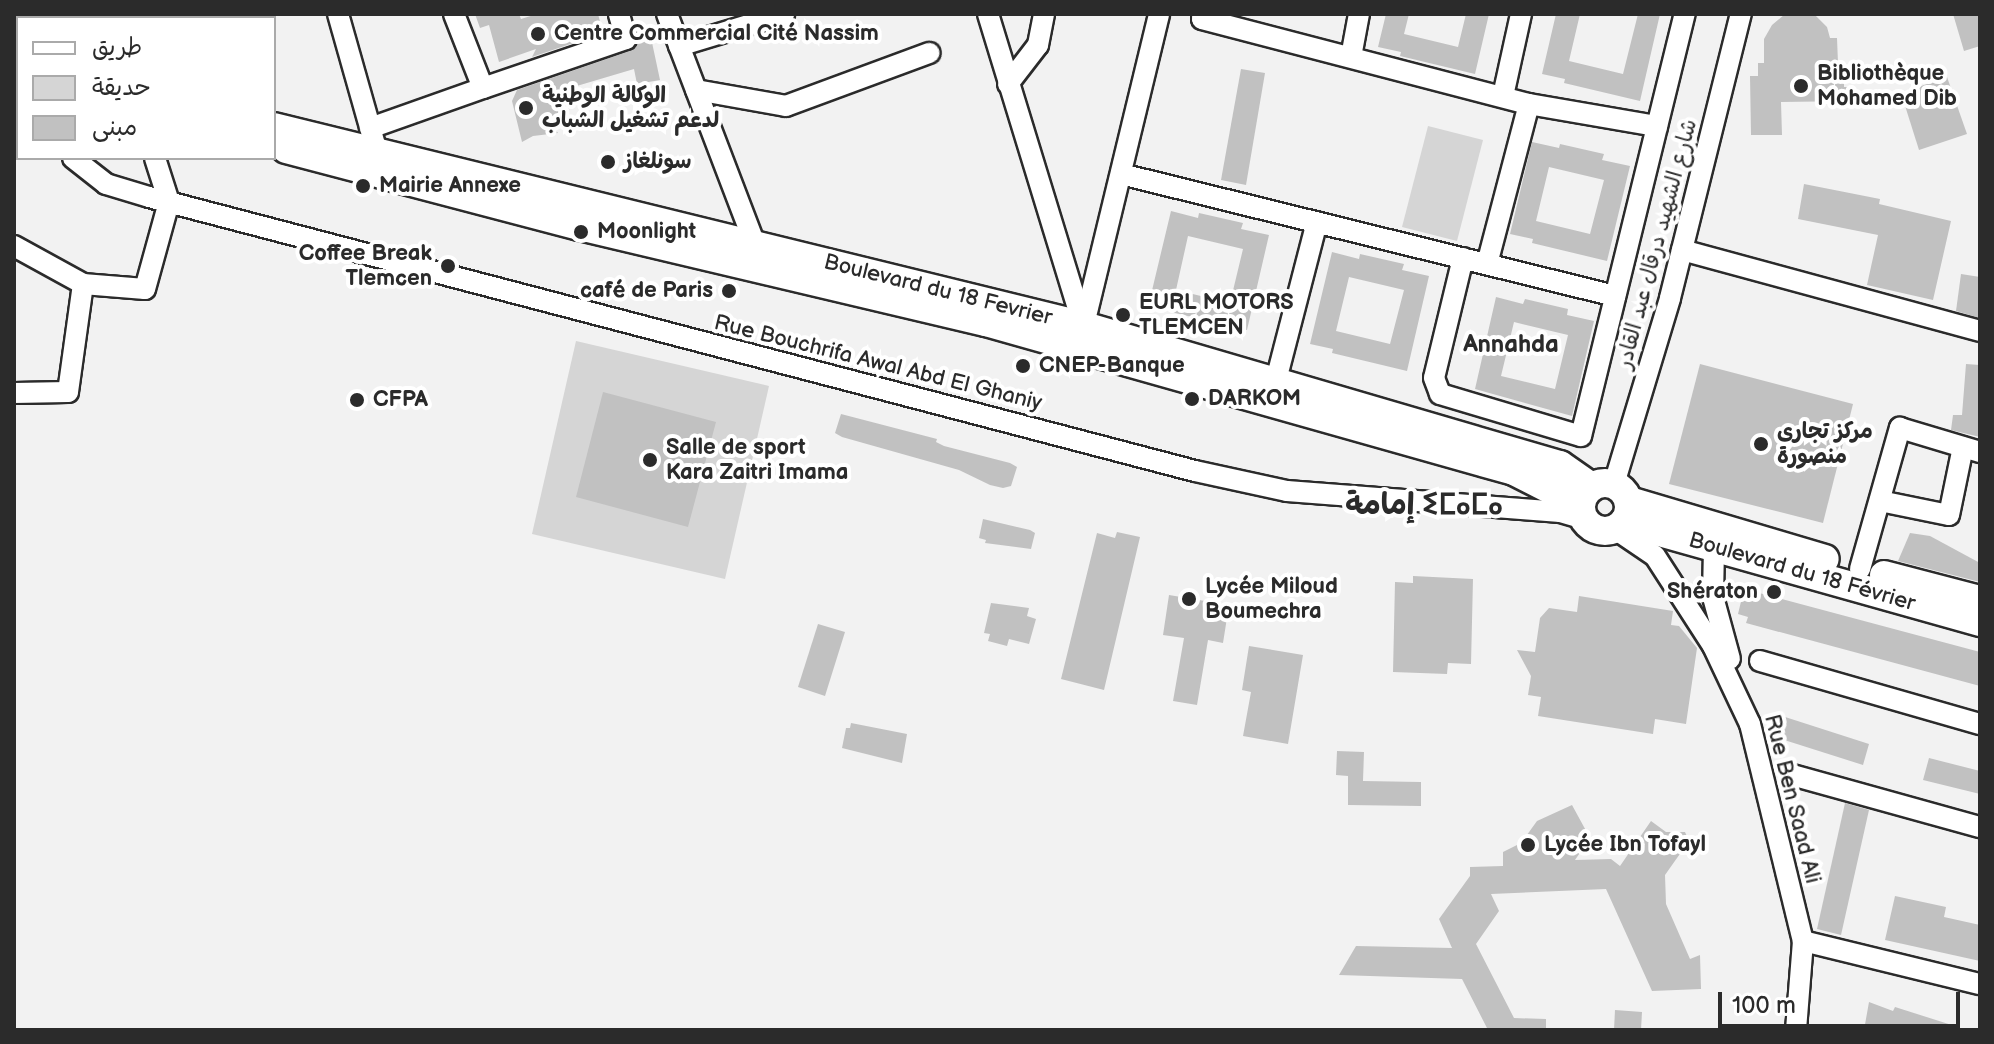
<!DOCTYPE html>
<html>
<head>
<meta charset="utf-8">
<style>
  body { margin:0 }
  #map { position:relative; width:1994px; height:1044px; overflow:hidden; background:#f2f2f2; font-family:"Balsamiq Sans","Playpen Sans Arabic","Noto Sans Tifinagh",sans-serif }
  div>[style] { position:absolute }
  [style*='--x'] { left:calc(var(--x)*1px); top:calc(var(--y)*1px); width:calc(var(--w)*1px); rotate:calc(var(--a)*1deg) }
  .green>* { inset:0; background:#d5d5d5 }
  .building>* { inset:0; background:#c1c1c1 }
  .roads { filter:drop-shadow(2px 0 #2b2b2b) drop-shadow(-2px 0 #2b2b2b) drop-shadow(0 2px #2b2b2b) drop-shadow(0 -2px #2b2b2b) }
  .minor>* { height:20px; margin:-10px; padding:0 10px; transform-origin:10px; border-radius:10px; background:#fff }
  .secondary>* { height:28px; margin:-14px; padding:0 14px; transform-origin:14px; border-radius:14px; background:#fff }
  .secondary>.ring { margin:-14px; padding:0; box-sizing:content-box; background:none; border:28px solid #fff; border-radius:50% }
  .dots>* { width:22px; height:22px; translate:-50% -50%; box-sizing:border-box; border:4px solid #fff; border-radius:50% }
  span { translate:-50% -50%; white-space:nowrap; text-align:center; line-height:1.15; -webkit-text-stroke:8px #fff; paint-order:stroke }
  .poi-label { font-size:22px; color:#2b2b2b; font-weight:700 }
  .left { translate:0 -50%; text-align:left }
  .right { translate:-100% -50%; text-align:right }
  .street-label { font-size:22px; color:#2b2b2b }
  .neighbourhood-label { font-size:24px; color:#2b2b2b; font-weight:700 }
  .district-label { font-size:30px; color:#2b2b2b; font-weight:700 }
  .frame { position:absolute; inset:0; border:16px solid #2b2b2b; pointer-events:none }
  .legend { position:absolute; left:16px; top:16px; width:260px; height:144px; box-sizing:border-box; background:#fff; border:2px solid #aaa; margin:0; padding:10px 14px; list-style:none; font-size:24px; color:#2b2b2b }
  .legend li { display:flex; align-items:center; gap:16px; height:40px }
  .legend b { width:40px; border:2px solid #aaa }
  .scale { position:absolute; left:1718px; top:992px; width:242px; height:36px; box-sizing:border-box; border:4px solid #2b2b2b; border-top:0; padding-left:10px; font-size:24px; line-height:28px; white-space:nowrap; color:#2b2b2b; -webkit-text-stroke:6px #fff; paint-order:stroke }
</style>
</head>
<body>
<div id="map">
  <div class="green">
    <i style="clip-path:polygon(1428px 126px,1483px 140px,1457px 241px,1402px 227px)"></i>
    <i style="clip-path:polygon(576px 341px,769px 386px,725px 579px,532px 534px)"></i>
  </div>
  <div class="building">
    <i style="clip-path:polygon(475px 14px,519px 14px,521px 19px,537px 14px,598px 14px,603px 33px,532px 57px,536px 49px,499px 62px,489px 25px,480px 28px)"></i>
    <i style="clip-path:polygon(1386px 14px,1409px 14px,1404px 34px,1458px 47px,1466px 14px,1489px 14px,1475px 74px,1400px 56px,1401px 52px,1378px 47px)"></i>
    <i style="clip-path:polygon(1556px 14px,1580px 14px,1569px 61px,1623px 74px,1638px 14px,1660px 14px,1640px 101px,1564px 83px,1565px 79px,1542px 74px)"></i>
    <i style="clip-path:polygon(1953px 14px,1980px 14px,1980px 46px,1964px 51px)"></i>
    <i style="clip-path:polygon(1784px 15px,1815px 15px,1827px 27px,1830px 38px,1837px 38px,1838px 63px,1844px 63px,1844px 87px,1854px 87px,1854px 101px,1781px 102px,1782px 135px,1751px 135px,1750px 76px,1758px 76px,1758px 63px,1764px 63px,1764px 39px,1772px 25px)"></i>
    <i style="clip-path:polygon(650px 33px,660px 80px,637px 84px,634px 69px,570px 88px,573px 107px,549px 121px,558px 133px,533px 136px,522px 142px,512px 101px,517px 90px,630px 51px,636px 47px,639px 37px)"></i>
    <i style="clip-path:polygon(1241px 69px,1265px 73px,1246px 185px,1221px 180px)"></i>
    <i style="clip-path:polygon(1947px 77px,1967px 134px,1919px 150px,1901px 93px)"></i>
    <i style="clip-path:polygon(evenodd,1532px 142px,1559px 148px,1560px 144px,1604px 154px,1602px 160px,1630px 166px,1607px 261px,1532px 243px,1533px 239px,1510px 234px,1532px 142px,1549px 167px,1604px 180px,1590px 234px,1536px 221px,1549px 167px)"></i>
    <i style="clip-path:polygon(1804px 184px,1880px 199px,1879px 204px,1951px 221px,1933px 300px,1867px 285px,1878px 235px,1798px 219px)"></i>
    <i style="clip-path:polygon(evenodd,1171px 211px,1198px 218px,1199px 213px,1243px 223px,1241px 229px,1269px 235px,1247px 330px,1171px 312px,1172px 308px,1149px 303px,1171px 211px,1188px 236px,1243px 249px,1230px 303px,1176px 290px,1188px 236px)"></i>
    <i style="clip-path:polygon(evenodd,1332px 252px,1359px 259px,1360px 254px,1404px 264px,1402px 270px,1429px 276px,1407px 371px,1332px 353px,1333px 349px,1310px 344px,1332px 252px,1349px 277px,1404px 290px,1390px 344px,1336px 331px,1349px 277px)"></i>
    <i style="clip-path:polygon(1961px 274px,1980px 277px,1980px 318px,1956px 311px)"></i>
    <i style="clip-path:polygon(evenodd,1496px 297px,1523px 304px,1525px 299px,1568px 309px,1567px 315px,1594px 321px,1572px 416px,1475px 389px,1496px 297px,1514px 322px,1568px 335px,1555px 389px,1501px 376px,1514px 322px)"></i>
    <i style="clip-path:polygon(1700px 364px,1853px 404px,1823px 523px,1669px 484px)"></i>
    <i style="clip-path:polygon(1966px 364px,1980px 365px,1980px 437px,1951px 430px,1953px 415px,1962px 415px)"></i>
    <i style="clip-path:polygon(603px 392px,716px 422px,688px 527px,576px 497px)"></i>
    <i style="clip-path:polygon(841px 414px,937px 439px,936px 442px,944px 446px,1010px 463px,1017px 467px,1011px 486px,1003px 488px,990px 485px,959px 470px,842px 437px,835px 433px)"></i>
    <i style="clip-path:polygon(983px 519px,1030px 530px,1035px 533px,1031px 549px,985px 543px,986px 540px,979px 538px)"></i>
    <i style="clip-path:polygon(1117px 532px,1140px 537px,1104px 690px,1061px 679px,1097px 533px,1115px 538px)"></i>
    <i style="clip-path:polygon(1910px 533px,1930px 536px,1980px 563px,1980px 582px,1898px 561px)"></i>
    <i style="clip-path:polygon(1413px 576px,1473px 579px,1471px 664px,1448px 663px,1447px 674px,1393px 672px,1395px 582px,1413px 583px)"></i>
    <i style="clip-path:polygon(1744px 589px,1980px 652px,1980px 686px,1746px 623px,1748px 617px,1738px 614px)"></i>
    <i style="clip-path:polygon(1169px 595px,1229px 605px,1223px 643px,1208px 640px,1197px 705px,1173px 701px,1184px 638px,1163px 635px)"></i>
    <i style="clip-path:polygon(1579px 596px,1673px 611px,1671px 625px,1679px 626px,1697px 648px,1686px 724px,1655px 719px,1653px 734px,1538px 716px,1541px 697px,1528px 695px,1531px 676px,1517px 650px,1535px 652px,1540px 618px,1549px 608px,1577px 612px)"></i>
    <i style="clip-path:polygon(991px 603px,1029px 608px,1027px 616px,1036px 619px,1029px 644px,1009px 639px,1007px 646px,988px 641px,990px 634px,984px 633px)"></i>
    <i style="clip-path:polygon(818px 624px,845px 632px,825px 696px,798px 687px)"></i>
    <i style="clip-path:polygon(1249px 646px,1303px 655px,1288px 744px,1243px 736px,1251px 692px,1242px 690px)"></i>
    <i style="clip-path:polygon(1782px 716px,1869px 744px,1863px 765px,1775px 737px)"></i>
    <i style="clip-path:polygon(851px 723px,907px 734px,902px 763px,842px 748px,846px 728px,850px 728px)"></i>
    <i style="clip-path:polygon(1337px 751px,1364px 752px,1363px 781px,1421px 782px,1421px 806px,1348px 805px,1348px 776px,1336px 775px)"></i>
    <i style="clip-path:polygon(1929px 758px,1980px 771px,1980px 794px,1923px 780px)"></i>
    <i style="clip-path:polygon(1845px 803px,1869px 810px,1841px 935px,1817px 929px)"></i>
    <i style="clip-path:polygon(1572px 805px,1590px 838px,1575px 860px,1611px 859px,1620px 866px,1651px 821px,1666px 832px,1685px 832px,1689px 841px,1665px 875px,1666px 904px,1690px 959px,1700px 955px,1701px 989px,1652px 991px,1606px 889px,1491px 894px,1499px 911px,1476px 944px,1514px 1018px,1546px 1019px,1546px 1030px,1488px 1030px,1462px 979px,1339px 975px,1356px 946px,1452px 948px,1439px 919px,1470px 876px,1470px 867px,1503px 866px,1503px 852px,1521px 843px,1537px 821px)"></i>
    <i style="clip-path:polygon(1895px 896px,1946px 907px,1944px 917px,1980px 925px,1980px 961px,1885px 940px)"></i>
    <i style="clip-path:polygon(1869px 1002px,1893px 1011px,1895px 1007px,1958px 1027px,1958px 1030px,1864px 1030px)"></i>
    <i style="clip-path:polygon(1615px 1010px,1642px 1012px,1641px 1030px,1614px 1030px)"></i>
  </div>
  <div class="roads">
    <div class="minor">
      <i style="--x:338;--y:14;--w:143;--a:74.2"></i>
      <i style="--x:454;--y:14;--w:79;--a:68.6"></i>
      <i style="--x:483;--y:88;--w:151;--a:-18.9"></i>
      <i style="--x:626;--y:39;--w:26;--a:-106"></i>
      <i style="--x:667;--y:14;--w:249;--a:69.1"></i>
      <i style="--x:988;--y:14;--w:324;--a:73"></i>
      <i style="--x:1203;--y:14;--w:5;--a:101"></i>
      <i style="--x:1202;--y:19;--w:338;--a:14.6"></i>
      <i style="--x:1529;--y:104;--w:130;--a:9.8"></i>
      <i style="--x:679;--y:46;--w:110;--a:-16.9"></i>
      <i style="--x:1351;--y:57;--w:44;--a:-79.5"></i>
      <i style="--x:1008;--y:84;--w:49;--a:-52.4"></i>
      <i style="--x:1038;--y:45;--w:32;--a:-79"></i>
      <i style="--x:696;--y:90;--w:91;--a:10.1"></i>
      <i style="--x:786;--y:106;--w:153;--a:-20.3"></i>
      <i style="--x:1503;--y:96;--w:84;--a:-77.6"></i>
      <i style="--x:14;--y:103;--w:6;--a:-45"></i>
      <i style="--x:370;--y:128;--w:120;--a:-19.5"></i>
      <i style="--x:73;--y:158;--w:42;--a:38.2"></i>
      <i style="--x:106;--y:184;--w:45;--a:16.8"></i>
      <i style="--x:149;--y:197;--w:1081;--a:14.68"></i>
      <i style="--x:1195;--y:471;--w:94;--a:12.3"></i>
      <i style="--x:1287;--y:491;--w:274;--a:4.4"></i>
      <i style="--x:1560;--y:512;--w:25;--a:16"></i>
      <i style="--x:1121;--y:174;--w:509;--a:13.87"></i>
      <i style="--x:14;--y:246;--w:79;--a:28.8"></i>
      <i style="--x:83;--y:284;--w:62;--a:4.6"></i>
      <i style="--x:145;--y:289;--w:90;--a:-74.6"></i>
      <i style="--x:169;--y:202;--w:46;--a:-107.7"></i>
      <i style="--x:1682;--y:250;--w:309;--a:15.2"></i>
      <i style="--x:1463;--y:258;--w:123;--a:103.6"></i>
      <i style="--x:1434;--y:378;--w:17;--a:69"></i>
      <i style="--x:1440;--y:394;--w:147;--a:16.6"></i>
      <i style="--x:1581;--y:436;--w:435;--a:-76.2"></i>
      <i style="--x:1487;--y:264;--w:165;--a:-75.3"></i>
      <i style="--x:1081;--y:337;--w:332;--a:-76.4"></i>
      <i style="--x:1275;--y:384;--w:167;--a:-75.5"></i>
      <i style="--x:14;--y:393;--w:54;--a:-1.1"></i>
      <i style="--x:68;--y:392;--w:109;--a:-82.1"></i>
      <i style="--x:1614;--y:484;--w:194;--a:-73.2"></i>
      <i style="--x:1670;--y:298;--w:293;--a:-76"></i>
      <i style="--x:1880;--y:501;--w:70;--a:11.5"></i>
      <i style="--x:1949;--y:515;--w:69;--a:-78.4"></i>
      <i style="--x:1615;--y:529;--w:48;--a:34"></i>
      <i style="--x:1655;--y:556;--w:107;--a:57.2"></i>
      <i style="--x:1713;--y:646;--w:86;--a:64.6"></i>
      <i style="--x:1750;--y:724;--w:223;--a:76.3"></i>
      <i style="--x:1803;--y:941;--w:89;--a:94.5"></i>
      <i style="--x:1714;--y:548;--w:49;--a:91.2"></i>
      <i style="--x:1713;--y:597;--w:64;--a:74.7"></i>
      <i style="--x:1860;--y:569;--w:147;--a:-74.2"></i>
      <i style="--x:1900;--y:428;--w:84;--a:16.7"></i>
      <i style="--x:1760;--y:661;--w:229;--a:16"></i>
      <i style="--x:1792;--y:775;--w:195;--a:15.5"></i>
      <i style="--x:1803;--y:941;--w:182;--a:13.7"></i>
    </div>
    <div class="secondary">
      <i style="--x:56;--y:14;--w:4;--a:76"></i>
      <i style="--x:80;--y:14;--w:4;--a:63"></i>
      <i style="--x:274;--y:127;--w:834;--a:13.8"></i>
      <i style="--x:1084;--y:326;--w:496;--a:16.3"></i>
      <i style="--x:1560;--y:465;--w:38;--a:35"></i>
      <i style="--x:286;--y:149;--w:303;--a:14.7"></i>
      <i style="--x:579;--y:226;--w:418;--a:13.3"></i>
      <i style="--x:986;--y:322;--w:549;--a:15.76"></i>
      <i style="--x:1514;--y:471;--w:75;--a:26.9"></i>
      <i class="ring" style="left:1581px;top:483px;width:20px;height:20px"></i>
      <i style="--x:1629;--y:501;--w:204;--a:16.5"></i>
      <i style="--x:1624;--y:522;--w:370;--a:15.7"></i>
      <i style="--x:1884;--y:575;--w:99;--a:14.6"></i>
    </div>
  </div>
  <div class="dots">
    <i style="left:538px;top:34px;background:#2b2b2b"></i>
    <i style="left:1801px;top:86px;background:#2b2b2b"></i>
    <i style="left:526px;top:108px;background:#2b2b2b"></i>
    <i style="left:608px;top:162px;background:#2b2b2b"></i>
    <i style="left:363px;top:186px;background:#2b2b2b"></i>
    <i style="left:581px;top:232px;background:#2b2b2b"></i>
    <i style="left:448px;top:266px;background:#2b2b2b"></i>
    <i style="left:729px;top:291px;background:#2b2b2b"></i>
    <i style="left:1123px;top:315px;background:#2b2b2b"></i>
    <i style="left:1023px;top:366px;background:#2b2b2b"></i>
    <i style="left:1192px;top:399px;background:#2b2b2b"></i>
    <i style="left:357px;top:400px;background:#2b2b2b"></i>
    <i style="left:1761px;top:444px;background:#2b2b2b"></i>
    <i style="left:650px;top:460px;background:#2b2b2b"></i>
    <i style="left:1774px;top:592px;background:#2b2b2b"></i>
    <i style="left:1189px;top:599px;background:#2b2b2b"></i>
    <i style="left:1528px;top:845px;background:#2b2b2b"></i>
  </div>
  <div class="poi-label">
    <span class="left" style="left:554px;top:34px">Centre Commercial Cité Nassim</span>
    <span class="left" style="left:1817px;top:86px">Bibliothèque<br>Mohamed Dib</span>
    <span class="left" style="left:542px;top:108px">الوكالة الوطنية<br>لدعم تشغيل الشباب</span>
    <span class="left" style="left:624px;top:162px">سونلغاز</span>
    <span class="left" style="left:379px;top:186px">Mairie Annexe</span>
    <span class="left" style="left:597px;top:232px">Moonlight</span>
    <span class="right" style="left:432px;top:266px">Coffee Break<br>Tlemcen</span>
    <span class="right" style="left:713px;top:291px">café de Paris</span>
    <span class="left" style="left:1139px;top:315px">EURL MOTORS<br>TLEMCEN</span>
    <span class="left" style="left:1039px;top:366px">CNEP-Banque</span>
    <span class="left" style="left:1208px;top:399px">DARKOM</span>
    <span class="left" style="left:373px;top:400px">CFPA</span>
    <span class="left" style="left:1777px;top:444px">مركز تجاري<br>منصورة</span>
    <span class="left" style="left:666px;top:460px">Salle de sport<br>Kara Zaitri Imama</span>
    <span class="left" style="left:1205px;top:599px">Lycée Miloud<br>Boumechra</span>
    <span class="right" style="left:1758px;top:592px">Shératon</span>
    <span class="left" style="left:1544px;top:845px">Lycée Ibn Tofayl</span>
  </div>
  <div class="street-label">
    <span style="left:1657px;top:244px;rotate:-75deg">شارع الشهيد درقال عبد القادر</span>
    <span style="left:938px;top:290px;rotate:14deg">Boulevard du 18 Fevrier</span>
    <span style="left:878px;top:363px;rotate:14deg">Rue Bouchrifa Awal Abd El Ghaniy</span>
    <span style="left:1802px;top:572px;rotate:16deg">Boulevard du 18 Février</span>
    <span style="left:1792px;top:799px;rotate:76deg">Rue Ben Saad Ali</span>
  </div>
  <div class="neighbourhood-label">
    <span style="left:1511px;top:345px">Annahda</span>
  </div>
  <div class="district-label">
    <span style="left:1424px;top:505px">إمامة ⵉⵎⴰⵎⴰ</span>
  </div>
  <div class="frame"></div>
  <ul class="legend">
  <li><b style="height:10px;background:#fff"></b>طريق</li>
  <li><b style="height:22px;background:#d5d5d5"></b>حديقة</li>
  <li><b style="height:22px;background:#c1c1c1"></b>مبنى</li>
  </ul>
  <div class="scale">100 m</div>
</div>
</body>
</html>
